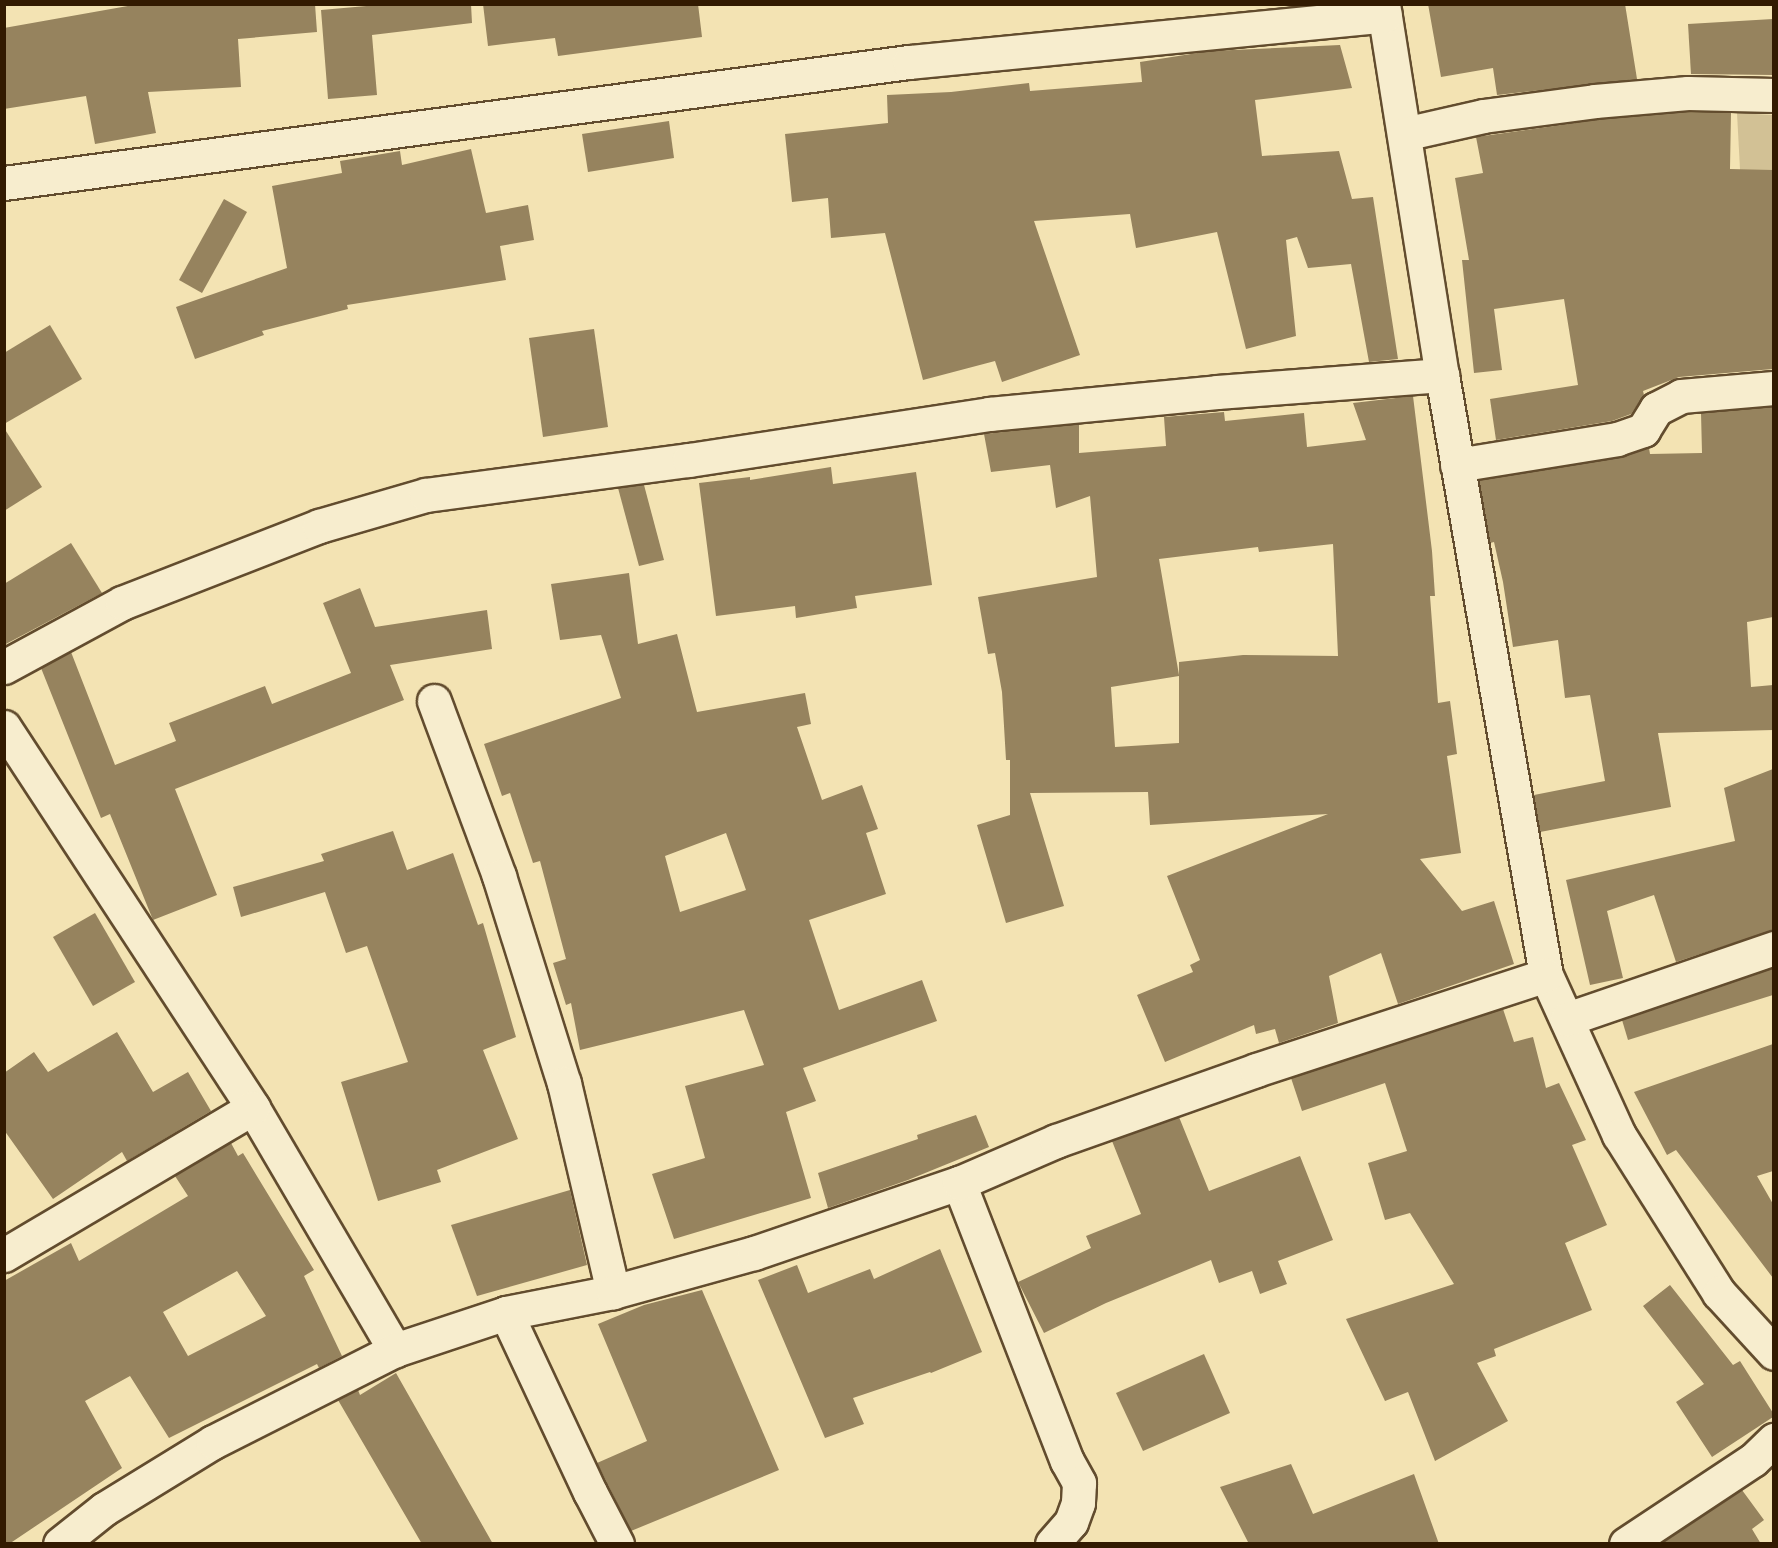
<!DOCTYPE html>
<html>
<head>
<meta charset="utf-8">
<style>
  body { margin:0 }
  #map { position:relative; width:1778px; height:1548px; overflow:hidden; background:#f3e3b3; font-family:"EB Garamond",serif }
  div>[style] { position:absolute }
  [style*='--x'] { left:calc(var(--x)*1px); top:calc(var(--y)*1px); width:calc(var(--w)*1px); rotate:calc(var(--a)*1deg) }
  .green>* { inset:0; background:#d2c195 }
  .building>* { inset:0; background:#96835e }
  .roads { filter:drop-shadow(2px 0 #624c2e) drop-shadow(-2px 0 #624c2e) drop-shadow(0 2px #624c2e) drop-shadow(0 -2px #624c2e) }
  .minor>* { height:33px; margin:-16.5px; padding:0 16.5px; transform-origin:16.5px; border-radius:16.5px; background:#f7edce }
  span { translate:-50% -50%; white-space:nowrap; text-align:center; line-height:1.15; -webkit-text-stroke:4.5px #f7edce; paint-order:stroke }
  .frame { position:absolute; inset:0; border:6px solid #321a01; pointer-events:none }
</style>
</head>
<body>
<div id="map">
  <div class="green">
    <i style="clip-path:polygon(1737px 113px,1773px 115px,1773px 245px,1744px 244px)"></i>
  </div>
  <div class="building">
    <i style="clip-path:polygon(139px 4px,315px 4px,317px 32px,238px 39px,241px 87px,148px 92px,156px 133px,95px 144px,86px 96px,4px 109px,4px 28px)"></i>
    <i style="clip-path:polygon(389px 4px,471px 4px,472px 23px,372px 35px,377px 95px,328px 99px,321px 10px)"></i>
    <i style="clip-path:polygon(483px 4px,698px 4px,702px 37px,558px 56px,555px 38px,488px 46px)"></i>
    <i style="clip-path:polygon(1428px 4px,1625px 4px,1637px 79px,1497px 95px,1493px 68px,1441px 77px)"></i>
    <i style="clip-path:polygon(1773px 19px,1773px 75px,1691px 74px,1688px 24px)"></i>
    <i style="clip-path:polygon(1340px 45px,1352px 88px,1255px 100px,1262px 156px,1339px 151px,1352px 199px,1373px 197px,1398px 359px,1369px 362px,1351px 264px,1308px 268px,1297px 237px,1286px 240px,1296px 336px,1246px 349px,1217px 232px,1136px 248px,1130px 214px,1034px 221px,1080px 355px,1002px 382px,995px 361px,923px 380px,885px 233px,831px 238px,828px 198px,792px 202px,785px 134px,888px 123px,887px 95px,951px 92px,1029px 83px,1030px 91px,1142px 82px,1140px 62px,1210px 51px)"></i>
    <i style="clip-path:polygon(1689px 112px,1731px 113px,1730px 169px,1773px 170px,1773px 369px,1679px 377px,1643px 391px,1644px 395px,1631px 414px,1612px 421px,1496px 440px,1490px 399px,1578px 385px,1564px 299px,1494px 309px,1502px 370px,1474px 373px,1462px 260px,1469px 260px,1455px 178px,1483px 173px,1476px 137px,1597px 120px)"></i>
    <i style="clip-path:polygon(669px 121px,674px 158px,588px 172px,582px 134px)"></i>
    <i style="clip-path:polygon(471px 149px,486px 213px,528px 205px,534px 240px,500px 246px,506px 280px,347px 305px,348px 309px,262px 331px,264px 335px,195px 359px,176px 307px,287px 268px,272px 186px,342px 173px,340px 161px,400px 151px,402px 165px)"></i>
    <i style="clip-path:polygon(224px 199px,247px 212px,202px 293px,179px 280px)"></i>
    <i style="clip-path:polygon(50px 325px,82px 379px,4px 424px,4px 353px)"></i>
    <i style="clip-path:polygon(594px 329px,608px 427px,543px 437px,529px 338px)"></i>
    <i style="clip-path:polygon(evenodd,1413px 396px,1432px 551px,1435px 596px,1430px 596px,1438px 703px,1450px 701px,1457px 754px,1447px 756px,1461px 853px,1420px 859px,1462px 911px,1494px 901px,1514px 964px,1398px 1004px,1381px 953px,1329px 976px,1338px 1023px,1279px 1043px,1275px 1029px,1256px 1034px,1254px 1025px,1165px 1062px,1137px 995px,1193px 972px,1190px 965px,1200px 960px,1167px 876px,1328px 814px,1150px 825px,1148px 792px,1030px 793px,1064px 906px,1006px 923px,977px 825px,1010px 815px,1010px 760px,1006px 760px,1002px 692px,995px 653px,988px 654px,978px 597px,1097px 577px,1090px 496px,1056px 508px,1050px 465px,991px 472px,984px 434px,1079px 424px,1079px 453px,1166px 446px,1164px 417px,1224px 412px,1225px 421px,1304px 413px,1307px 447px,1366px 440px,1353px 403px,1413px 396px,1333px 544px,1338px 656px,1243px 655px,1179px 662px,1179px 675px,1159px 559px,1258px 547px,1259px 552px,1333px 544px,1413px 396px,1179px 676px,1179px 743px,1115px 747px,1111px 687px,1179px 676px)"></i>
    <i style="clip-path:polygon(1773px 407px,1773px 617px,1747px 622px,1751px 687px,1773px 685px,1773px 730px,1658px 733px,1671px 807px,1540px 832px,1534px 795px,1605px 781px,1590px 695px,1565px 698px,1558px 640px,1513px 647px,1503px 582px,1494px 542px,1490px 543px,1479px 480px,1620px 457px,1649px 448px,1650px 454px,1702px 453px,1701px 413px)"></i>
    <i style="clip-path:polygon(4px 428px,42px 487px,4px 511px)"></i>
    <i style="clip-path:polygon(831px 467px,833px 484px,916px 472px,932px 585px,855px 596px,857px 608px,796px 618px,795px 606px,716px 616px,699px 483px,750px 477px,750px 480px)"></i>
    <i style="clip-path:polygon(644px 485px,664px 560px,639px 566px,618px 488px)"></i>
    <i style="clip-path:polygon(71px 543px,102px 593px,4px 645px,4px 584px)"></i>
    <i style="clip-path:polygon(evenodd,629px 573px,638px 644px,677px 634px,697px 712px,805px 693px,811px 724px,797px 727px,822px 800px,862px 785px,878px 829px,866px 833px,886px 894px,809px 920px,839px 1010px,922px 980px,937px 1021px,803px 1068px,816px 1101px,786px 1112px,811px 1198px,674px 1239px,652px 1174px,705px 1158px,685px 1086px,764px 1065px,744px 1010px,580px 1050px,571px 1003px,566px 1005px,553px 963px,566px 959px,540px 861px,533px 863px,510px 793px,502px 796px,484px 744px,621px 698px,601px 635px,560px 640px,551px 584px,629px 573px,726px 833px,746px 890px,680px 912px,665px 856px,726px 833px)"></i>
    <i style="clip-path:polygon(360px 588px,375px 627px,487px 610px,492px 649px,390px 665px,404px 700px,175px 789px,217px 895px,153px 920px,110px 814px,101px 818px,41px 668px,71px 652px,115px 765px,176px 741px,169px 723px,265px 686px,272px 704px,351px 673px,323px 603px)"></i>
    <i style="clip-path:polygon(1773px 769px,1773px 930px,1676px 962px,1654px 895px,1607px 911px,1623px 978px,1590px 985px,1566px 880px,1735px 841px,1724px 788px)"></i>
    <i style="clip-path:polygon(393px 831px,407px 870px,453px 853px,478px 925px,483px 923px,516px 1037px,483px 1050px,518px 1139px,437px 1170px,441px 1182px,378px 1201px,341px 1082px,408px 1062px,367px 946px,346px 953px,325px 892px,241px 917px,233px 887px,324px 861px,321px 854px)"></i>
    <i style="clip-path:polygon(95px 913px,135px 982px,93px 1006px,53px 937px)"></i>
    <i style="clip-path:polygon(1773px 968px,1773px 995px,1628px 1040px,1622px 1020px)"></i>
    <i style="clip-path:polygon(1503px 1009px,1514px 1042px,1533px 1037px,1546px 1088px,1559px 1083px,1586px 1140px,1572px 1145px,1607px 1225px,1565px 1243px,1592px 1310px,1494px 1349px,1496px 1356px,1477px 1363px,1508px 1421px,1435px 1461px,1408px 1392px,1385px 1401px,1346px 1319px,1454px 1284px,1410px 1213px,1385px 1220px,1368px 1163px,1407px 1151px,1385px 1083px,1302px 1111px,1291px 1078px)"></i>
    <i style="clip-path:polygon(117px 1032px,153px 1092px,188px 1072px,211px 1111px,127px 1161px,122px 1152px,53px 1199px,4px 1130px,4px 1073px,34px 1052px,48px 1072px)"></i>
    <i style="clip-path:polygon(1773px 1044px,1773px 1171px,1757px 1176px,1773px 1204px,1773px 1278px,1676px 1150px,1667px 1155px,1634px 1092px)"></i>
    <i style="clip-path:polygon(976px 1115px,989px 1147px,908px 1180px,828px 1208px,818px 1173px,918px 1139px,917px 1135px)"></i>
    <i style="clip-path:polygon(1179px 1117px,1209px 1191px,1300px 1156px,1333px 1240px,1278px 1261px,1287px 1284px,1260px 1294px,1252px 1271px,1219px 1283px,1211px 1260px,1106px 1303px,1044px 1333px,1018px 1282px,1091px 1248px,1086px 1236px,1141px 1214px,1112px 1141px)"></i>
    <i style="clip-path:polygon(evenodd,231px 1143px,238px 1156px,243px 1153px,314px 1270px,304px 1276px,342px 1356px,319px 1368px,317px 1364px,169px 1438px,130px 1376px,85px 1401px,122px 1468px,9px 1544px,4px 1544px,4px 1281px,71px 1243px,79px 1261px,188px 1196px,175px 1176px,231px 1143px,237px 1271px,266px 1316px,188px 1356px,163px 1312px,237px 1271px)"></i>
    <i style="clip-path:polygon(570px 1190px,587px 1265px,477px 1296px,451px 1225px)"></i>
    <i style="clip-path:polygon(940px 1249px,982px 1352px,931px 1373px,930px 1372px,853px 1398px,864px 1424px,825px 1438px,758px 1280px,797px 1265px,808px 1293px,870px 1269px,874px 1279px)"></i>
    <i style="clip-path:polygon(1670px 1285px,1733px 1365px,1740px 1361px,1773px 1413px,1773px 1417px,1712px 1457px,1676px 1402px,1704px 1384px,1643px 1306px)"></i>
    <i style="clip-path:polygon(702px 1290px,779px 1470px,631px 1531px,597px 1463px,647px 1441px,598px 1324px,644px 1305px)"></i>
    <i style="clip-path:polygon(1204px 1354px,1230px 1413px,1143px 1451px,1116px 1393px)"></i>
    <i style="clip-path:polygon(396px 1373px,493px 1544px,422px 1544px,338px 1400px,358px 1390px,360px 1395px)"></i>
    <i style="clip-path:polygon(1291px 1464px,1313px 1514px,1414px 1474px,1439px 1544px,1249px 1544px,1220px 1487px)"></i>
    <i style="clip-path:polygon(1742px 1490px,1764px 1520px,1752px 1529px,1761px 1544px,1661px 1544px)"></i>
  </div>
  <div class="roads">
    <div class="minor">
      <i style="--x:1383;--y:4;--w:376;--a:81"></i>
      <i style="--x:1442;--y:375;--w:609;--a:80.17"></i>
      <i style="--x:1546;--y:975;--w:176;--a:65.5"></i>
      <i style="--x:1619;--y:1135;--w:187;--a:57.7"></i>
      <i style="--x:1719;--y:1293;--w:81;--a:47.5"></i>
      <i style="--x:1404;--y:134;--w:81;--a:-12.8"></i>
      <i style="--x:1483;--y:116;--w:113;--a:-7.6"></i>
      <i style="--x:1595;--y:101;--w:93;--a:-4.9"></i>
      <i style="--x:1688;--y:93;--w:86;--a:1.3"></i>
      <i style="--x:4;--y:183;--w:913;--a:-7.62"></i>
      <i style="--x:909;--y:62;--w:478;--a:-5.6"></i>
      <i style="--x:1457;--y:465;--w:162;--a:-9.2"></i>
      <i style="--x:1617;--y:439;--w:28;--a:-19"></i>
      <i style="--x:1643;--y:430;--w:25;--a:-58"></i>
      <i style="--x:1656;--y:409;--w:28;--a:-27"></i>
      <i style="--x:1681;--y:396;--w:93;--a:-4.9"></i>
      <i style="--x:4;--y:667;--w:134;--a:-28.5"></i>
      <i style="--x:122;--y:603;--w:212;--a:-21.3"></i>
      <i style="--x:319;--y:526;--w:111;--a:-16.2"></i>
      <i style="--x:426;--y:495;--w:265;--a:-7.6"></i>
      <i style="--x:689;--y:460;--w:304;--a:-8.7"></i>
      <i style="--x:989;--y:414;--w:229;--a:-5.5"></i>
      <i style="--x:1217;--y:392;--w:226;--a:-4.3"></i>
      <i style="--x:434;--y:701;--w:187;--a:69.6"></i>
      <i style="--x:499;--y:876;--w:217;--a:72.6"></i>
      <i style="--x:564;--y:1083;--w:215;--a:76.8"></i>
      <i style="--x:4;--y:727;--w:455;--a:56.8"></i>
      <i style="--x:253;--y:1108;--w:281;--a:59.6"></i>
      <i style="--x:1567;--y:1019;--w:219;--a:-18.9"></i>
      <i style="--x:959;--y:1183;--w:298;--a:68.8"></i>
      <i style="--x:1067;--y:1461;--w:25;--a:61"></i>
      <i style="--x:1079;--y:1483;--w:20;--a:93"></i>
      <i style="--x:1078;--y:1503;--w:20;--a:110"></i>
      <i style="--x:1071;--y:1522;--w:29;--a:131"></i>
      <i style="--x:4;--y:1255;--w:289;--a:-30.6"></i>
      <i style="--x:506;--y:1313;--w:198;--a:64.9"></i>
      <i style="--x:590;--y:1492;--w:59;--a:62.6"></i>
      <i style="--x:60;--y:1544;--w:56;--a:-38.5"></i>
      <i style="--x:104;--y:1509;--w:128;--a:-31.6"></i>
      <i style="--x:213;--y:1442;--w:204;--a:-26.8"></i>
      <i style="--x:395;--y:1350;--w:117;--a:-18.4"></i>
      <i style="--x:506;--y:1313;--w:109;--a:-11.1"></i>
      <i style="--x:613;--y:1292;--w:146;--a:-15.5"></i>
      <i style="--x:754;--y:1253;--w:217;--a:-18.9"></i>
      <i style="--x:959;--y:1183;--w:106;--a:-23.4"></i>
      <i style="--x:1056;--y:1141;--w:212;--a:-19.5"></i>
      <i style="--x:1256;--y:1070;--w:305;--a:-18.1"></i>
      <i style="--x:1626;--y:1544;--w:152;--a:-33.5"></i>
      <i style="--x:1753;--y:1460;--w:29;--a:-44"></i>
    </div>
  </div>
  <div class="frame"></div>
</div>
</body>
</html>
